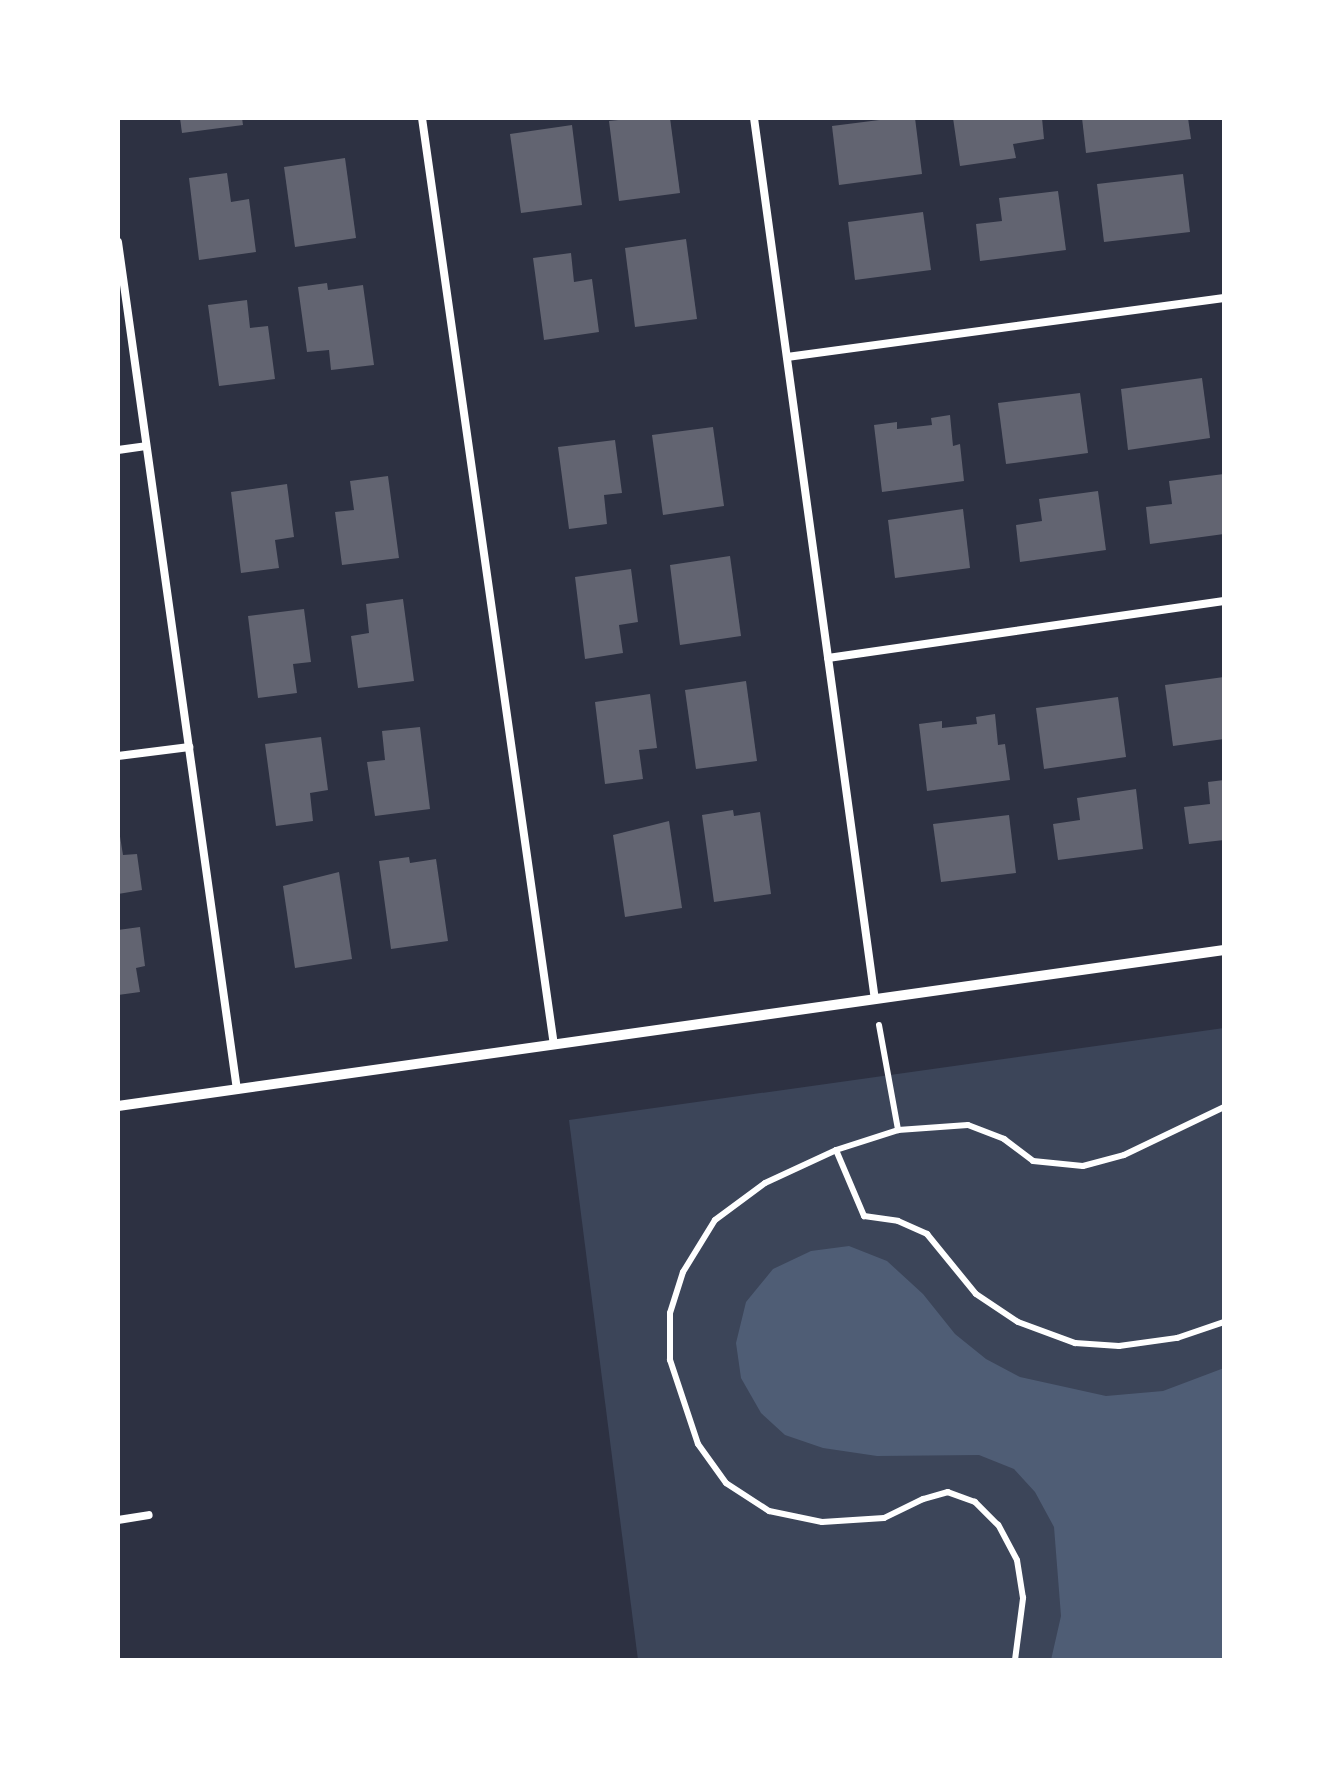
<!DOCTYPE html>
<html>
<head>
<meta charset="utf-8">
<style>
  body { margin:0 }
  #map { position:relative; width:1342px; height:1778px; overflow:hidden; background:#2d3142; font-family:Rubik,sans-serif }
  div>[style] { position:absolute }
  [style*='--x'] { left:calc(var(--x)*1px); top:calc(var(--y)*1px); width:calc(var(--w)*1px); rotate:calc(var(--a)*1deg) }
  .green>* { inset:0; background:#3c4559 }
  .water>* { inset:0; background:#4f5d75 }
  .building>* { inset:0; background:#626471 }
  .path>* { height:6px; margin:-3px; padding:0 3px; transform-origin:3px; border-radius:3px; background:#fff }
  .service>* { height:8px; margin:-4px; padding:0 4px; transform-origin:4px; border-radius:4px; background:#fff }
  .minor>* { height:10px; margin:-5px; padding:0 5px; transform-origin:5px; border-radius:5px; background:#fff }
  span { translate:-50% -50%; white-space:nowrap; text-align:center; line-height:1.15; -webkit-text-stroke:9px #fff; paint-order:stroke }
  .frame { position:absolute; inset:0; border:120px solid #fff; pointer-events:none }
</style>
</head>
<body>
<div id="map">
  <div class="green">
    <i style="clip-path:polygon(1224px 1028px,1224px 1660px,638px 1660px,569px 1120px)"></i>
  </div>
  <div class="water">
    <i style="clip-path:polygon(849px 1246px,887px 1261px,923px 1294px,955px 1334px,986px 1359px,1020px 1377px,1106px 1396px,1163px 1391px,1224px 1368px,1224px 1660px,1051px 1660px,1061px 1616px,1054px 1527px,1035px 1492px,1014px 1469px,979px 1455px,877px 1456px,823px 1448px,785px 1435px,761px 1413px,741px 1378px,736px 1343px,746px 1302px,773px 1269px,811px 1251px)"></i>
  </div>
  <div class="building">
    <i style="clip-path:polygon(180px 118px,242px 118px,243px 125px,182px 133px)"></i>
    <i style="clip-path:polygon(637px 118px,670px 118px,680px 193px,619px 201px,609px 121px)"></i>
    <i style="clip-path:polygon(895px 118px,915px 118px,922px 174px,839px 185px,832px 126px)"></i>
    <i style="clip-path:polygon(953px 118px,1042px 118px,1044px 139px,1013px 144px,1016px 158px,960px 166px)"></i>
    <i style="clip-path:polygon(1082px 118px,1188px 118px,1191px 139px,1086px 153px)"></i>
    <i style="clip-path:polygon(572px 125px,582px 205px,521px 213px,510px 134px)"></i>
    <i style="clip-path:polygon(345px 158px,356px 238px,295px 247px,284px 167px)"></i>
    <i style="clip-path:polygon(227px 173px,231px 202px,249px 199px,256px 252px,199px 260px,189px 178px)"></i>
    <i style="clip-path:polygon(1183px 174px,1190px 232px,1104px 242px,1097px 184px)"></i>
    <i style="clip-path:polygon(1058px 191px,1066px 250px,980px 261px,976px 224px,1002px 221px,999px 198px)"></i>
    <i style="clip-path:polygon(923px 212px,931px 270px,855px 280px,848px 222px)"></i>
    <i style="clip-path:polygon(686px 239px,697px 319px,635px 327px,625px 248px)"></i>
    <i style="clip-path:polygon(571px 253px,574px 282px,592px 279px,599px 332px,544px 340px,533px 258px)"></i>
    <i style="clip-path:polygon(327px 283px,328px 290px,363px 285px,374px 365px,331px 370px,329px 350px,307px 352px,298px 287px)"></i>
    <i style="clip-path:polygon(247px 300px,250px 328px,268px 326px,275px 379px,219px 386px,208px 305px)"></i>
    <i style="clip-path:polygon(1202px 378px,1210px 438px,1128px 450px,1121px 389px)"></i>
    <i style="clip-path:polygon(1080px 393px,1088px 453px,1006px 464px,998px 403px)"></i>
    <i style="clip-path:polygon(950px 415px,953px 446px,960px 444px,964px 481px,882px 492px,874px 425px,897px 422px,897px 429px,932px 425px,931px 418px)"></i>
    <i style="clip-path:polygon(713px 427px,724px 506px,663px 515px,652px 435px)"></i>
    <i style="clip-path:polygon(615px 440px,622px 493px,604px 495px,607px 524px,569px 529px,558px 447px)"></i>
    <i style="clip-path:polygon(1224px 474px,1224px 534px,1150px 544px,1146px 507px,1172px 504px,1169px 481px)"></i>
    <i style="clip-path:polygon(388px 476px,399px 558px,342px 565px,335px 512px,354px 510px,350px 481px)"></i>
    <i style="clip-path:polygon(287px 484px,294px 537px,275px 540px,279px 568px,241px 573px,231px 492px)"></i>
    <i style="clip-path:polygon(1098px 491px,1106px 550px,1020px 562px,1016px 525px,1042px 521px,1039px 499px)"></i>
    <i style="clip-path:polygon(963px 509px,970px 568px,895px 578px,888px 520px)"></i>
    <i style="clip-path:polygon(730px 556px,741px 636px,680px 645px,670px 565px)"></i>
    <i style="clip-path:polygon(631px 569px,638px 622px,619px 625px,623px 653px,585px 659px,575px 577px)"></i>
    <i style="clip-path:polygon(403px 599px,414px 681px,358px 688px,351px 636px,369px 633px,366px 604px)"></i>
    <i style="clip-path:polygon(304px 609px,311px 662px,293px 664px,297px 693px,258px 698px,248px 616px)"></i>
    <i style="clip-path:polygon(1224px 677px,1224px 739px,1173px 746px,1165px 685px)"></i>
    <i style="clip-path:polygon(746px 681px,757px 761px,696px 769px,685px 690px)"></i>
    <i style="clip-path:polygon(650px 694px,657px 748px,639px 750px,643px 779px,605px 784px,595px 702px)"></i>
    <i style="clip-path:polygon(1118px 697px,1126px 757px,1044px 769px,1036px 708px)"></i>
    <i style="clip-path:polygon(995px 714px,998px 745px,1005px 744px,1010px 780px,927px 791px,919px 724px,942px 721px,942px 728px,977px 724px,976px 717px)"></i>
    <i style="clip-path:polygon(420px 727px,430px 809px,375px 816px,367px 762px,385px 760px,382px 731px)"></i>
    <i style="clip-path:polygon(321px 737px,328px 790px,310px 793px,313px 821px,276px 826px,265px 744px)"></i>
    <i style="clip-path:polygon(1224px 780px,1224px 840px,1189px 844px,1184px 807px,1210px 804px,1208px 782px)"></i>
    <i style="clip-path:polygon(1136px 789px,1143px 849px,1058px 860px,1053px 824px,1080px 820px,1077px 798px)"></i>
    <i style="clip-path:polygon(733px 810px,734px 816px,760px 812px,771px 894px,714px 902px,702px 815px)"></i>
    <i style="clip-path:polygon(1009px 815px,1016px 873px,941px 882px,933px 824px)"></i>
    <i style="clip-path:polygon(669px 821px,682px 908px,625px 917px,613px 835px)"></i>
    <i style="clip-path:polygon(118px 824px,123px 855px,137px 854px,142px 890px,118px 894px)"></i>
    <i style="clip-path:polygon(409px 857px,410px 863px,436px 859px,448px 941px,391px 949px,379px 861px)"></i>
    <i style="clip-path:polygon(339px 872px,352px 959px,295px 968px,283px 886px)"></i>
    <i style="clip-path:polygon(140px 927px,145px 966px,136px 968px,140px 992px,118px 995px,118px 930px)"></i>
  </div>
  <div class="path">
    <i style="--x:879;--y:1025;--w:107;--a:79.7"></i>
    <i style="--x:836;--y:1150;--w:72;--a:67"></i>
    <i style="--x:864;--y:1216;--w:34;--a:8"></i>
    <i style="--x:898;--y:1221;--w:32;--a:24"></i>
    <i style="--x:927;--y:1234;--w:77;--a:50.8"></i>
    <i style="--x:976;--y:1294;--w:50;--a:33.7"></i>
    <i style="--x:1018;--y:1322;--w:61;--a:20.2"></i>
    <i style="--x:1075;--y:1343;--w:44;--a:3.9"></i>
    <i style="--x:1119;--y:1346;--w:59;--a:-7.9"></i>
    <i style="--x:1177;--y:1338;--w:50;--a:-18.8"></i>
    <i style="--x:1015;--y:1660;--w:63;--a:-82.6"></i>
    <i style="--x:1023;--y:1598;--w:38;--a:-99"></i>
    <i style="--x:1017;--y:1560;--w:40;--a:-118"></i>
    <i style="--x:998;--y:1525;--w:33;--a:-135"></i>
    <i style="--x:975;--y:1502;--w:29;--a:-160"></i>
    <i style="--x:948;--y:1492;--w:26;--a:164"></i>
    <i style="--x:923;--y:1499;--w:43;--a:154"></i>
    <i style="--x:884;--y:1518;--w:62;--a:176.3"></i>
    <i style="--x:822;--y:1522;--w:54;--a:-168.3"></i>
    <i style="--x:769;--y:1511;--w:51;--a:-146.9"></i>
    <i style="--x:726;--y:1483;--w:48;--a:-125.7"></i>
    <i style="--x:698;--y:1444;--w:89;--a:-108.4"></i>
    <i style="--x:670;--y:1360;--w:47;--a:-90"></i>
    <i style="--x:670;--y:1313;--w:43;--a:-72.4"></i>
    <i style="--x:683;--y:1272;--w:61;--a:-58.4"></i>
    <i style="--x:715;--y:1220;--w:62;--a:-36.5"></i>
    <i style="--x:765;--y:1183;--w:78;--a:-24.9"></i>
    <i style="--x:836;--y:1150;--w:65;--a:-17.9"></i>
    <i style="--x:898;--y:1130;--w:70;--a:-4.1"></i>
    <i style="--x:968;--y:1125;--w:39;--a:21"></i>
    <i style="--x:1004;--y:1139;--w:36;--a:37"></i>
    <i style="--x:1033;--y:1161;--w:50;--a:5.7"></i>
    <i style="--x:1083;--y:1166;--w:42;--a:-15"></i>
    <i style="--x:1124;--y:1155;--w:111;--a:-25.6"></i>
  </div>
  <div class="service">
    <i style="--x:422;--y:118;--w:936;--a:81.9"></i>
    <i style="--x:754;--y:118;--w:890;--a:82.19"></i>
    <i style="--x:118;--y:242;--w:856;--a:82.01"></i>
    <i style="--x:787;--y:357;--w:441;--a:-7.7"></i>
    <i style="--x:118;--y:450;--w:28;--a:-8"></i>
    <i style="--x:828;--y:658;--w:400;--a:-8.2"></i>
    <i style="--x:118;--y:756;--w:72;--a:-7.2"></i>
    <i style="--x:118;--y:1520;--w:31;--a:-9"></i>
  </div>
  <div class="minor">
    <i style="--x:118;--y:1106;--w:1117;--a:-8.03"></i>
  </div>
  <div class="frame"></div>
</div>
</body>
</html>
